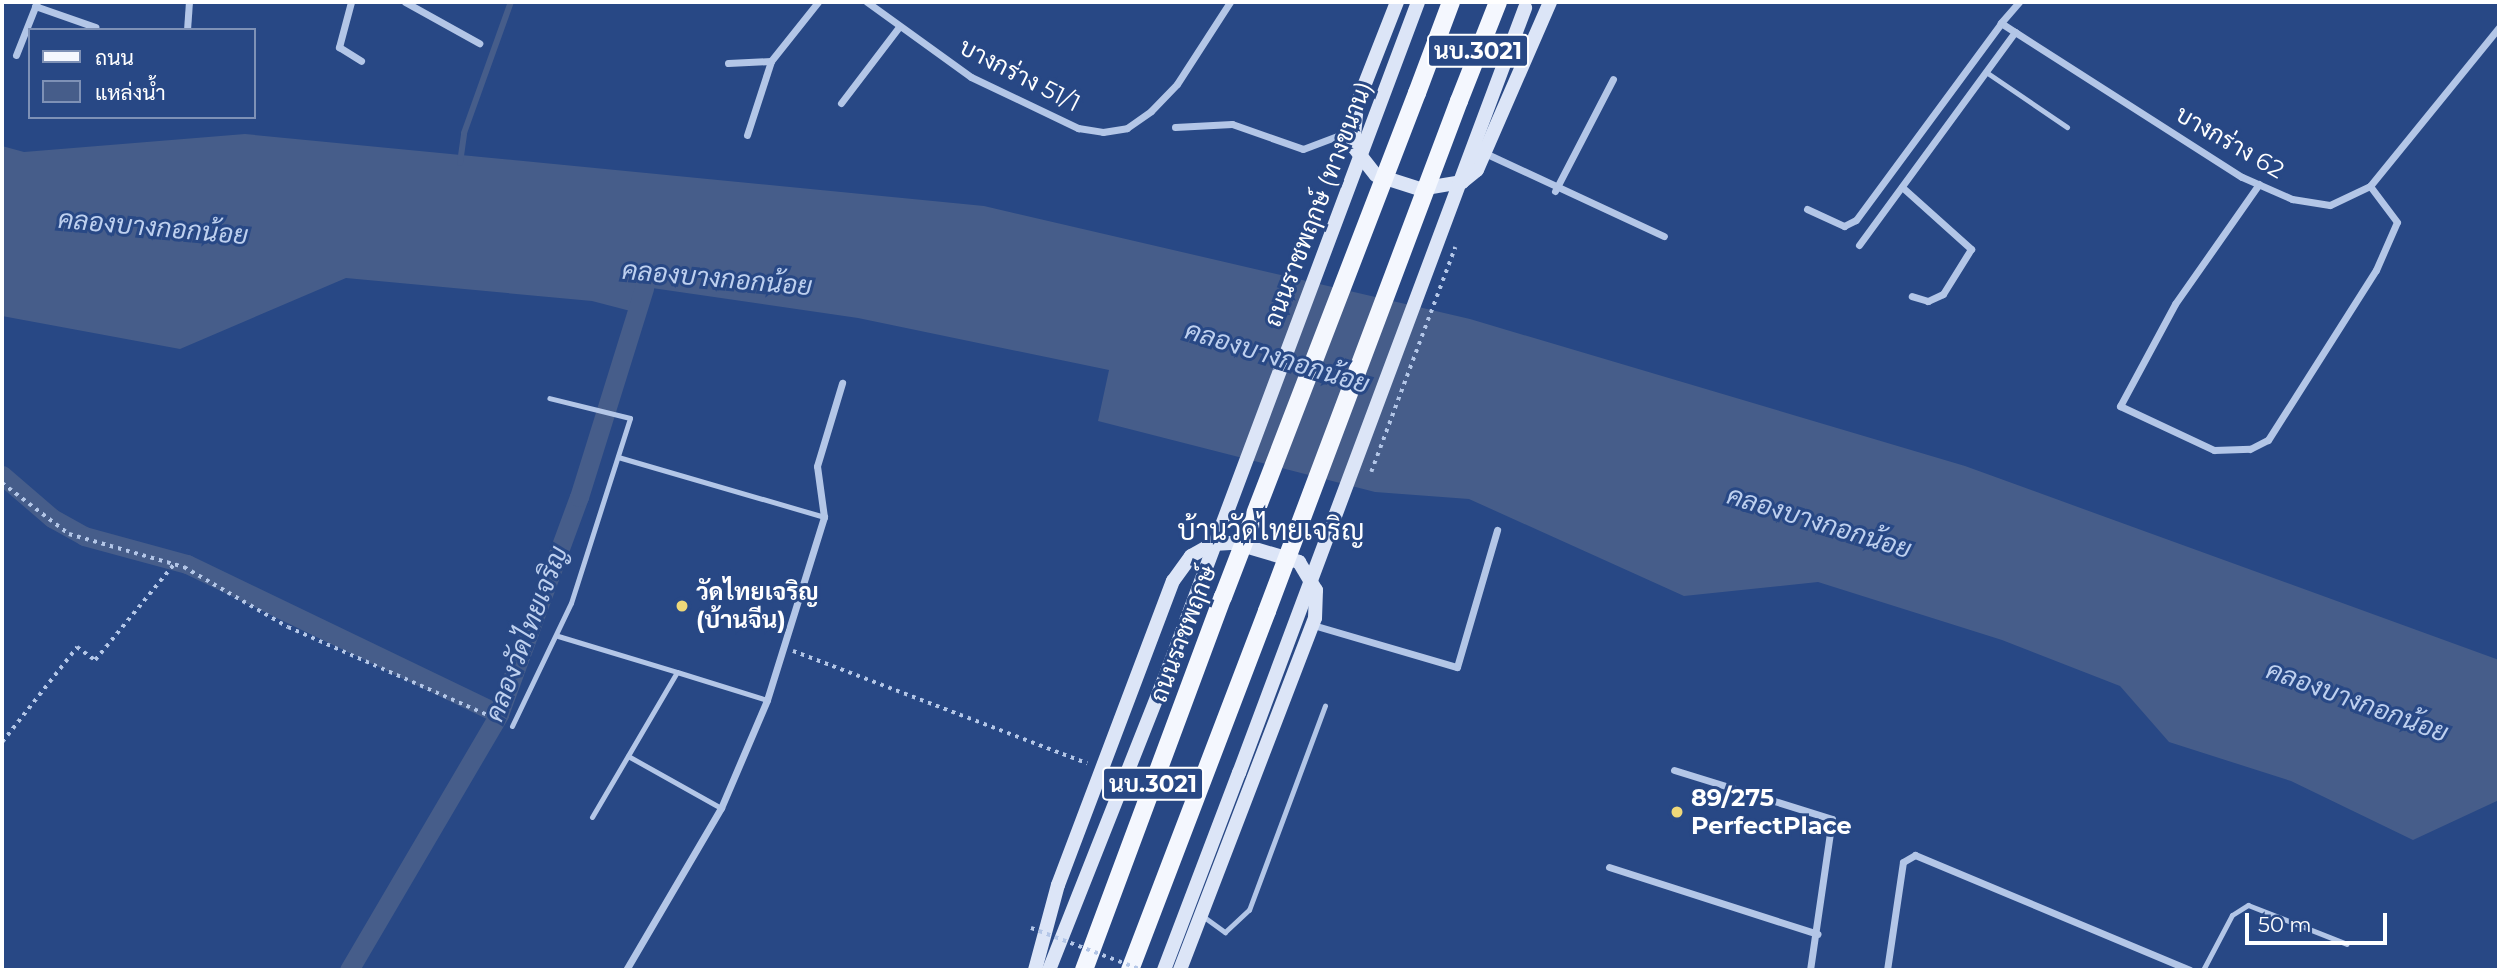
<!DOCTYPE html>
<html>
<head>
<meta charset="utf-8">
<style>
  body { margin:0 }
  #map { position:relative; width:2501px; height:972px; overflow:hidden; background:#284885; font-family:Montserrat,Sarabun,sans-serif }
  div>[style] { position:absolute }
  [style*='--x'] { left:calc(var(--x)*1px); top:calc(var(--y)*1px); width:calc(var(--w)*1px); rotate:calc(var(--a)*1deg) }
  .water>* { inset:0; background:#465d8a }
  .stream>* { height:6px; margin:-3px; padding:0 3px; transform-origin:3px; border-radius:3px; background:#465d8a }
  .canal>* { height:19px; margin:-9.5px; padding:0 9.5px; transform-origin:9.5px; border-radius:9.5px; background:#465d8a }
  .path>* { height:3.5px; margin-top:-1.75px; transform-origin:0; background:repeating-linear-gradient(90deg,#b3c6e7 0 3.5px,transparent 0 8.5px) }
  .service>* { height:5px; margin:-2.5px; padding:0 2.5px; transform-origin:2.5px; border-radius:2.5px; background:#b3c6e7 }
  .minor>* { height:7px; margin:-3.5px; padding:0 3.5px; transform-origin:3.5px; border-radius:3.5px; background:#b3c6e7 }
  .secondary>* { height:14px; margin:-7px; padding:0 7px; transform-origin:7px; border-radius:7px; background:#dce5f7 }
  .primary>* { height:18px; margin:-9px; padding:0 9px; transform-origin:9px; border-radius:9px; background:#f4f7fe }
  .path-bridge>* { height:3.5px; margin-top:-1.75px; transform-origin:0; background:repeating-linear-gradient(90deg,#b3c6e7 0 3.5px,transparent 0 8.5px) }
  .secondary-bridge>* { height:14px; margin:-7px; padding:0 7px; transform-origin:7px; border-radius:7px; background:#dce5f7 }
  .primary-bridge>* { height:18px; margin:-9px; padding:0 9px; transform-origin:9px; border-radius:9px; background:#f4f7fe }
  .dots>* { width:19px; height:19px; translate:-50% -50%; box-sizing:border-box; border:4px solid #284885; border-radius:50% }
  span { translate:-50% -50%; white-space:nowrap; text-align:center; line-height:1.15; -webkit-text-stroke:6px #284885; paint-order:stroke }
  .shield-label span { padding:2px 5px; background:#284885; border:2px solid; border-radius:5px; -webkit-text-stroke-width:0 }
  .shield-label { font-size:23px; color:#fff; font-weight:700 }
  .street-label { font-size:24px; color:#fff }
  .poi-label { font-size:24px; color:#fff; font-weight:700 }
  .left { translate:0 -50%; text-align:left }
  .water-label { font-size:26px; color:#bed0ef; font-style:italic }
  .quarter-label { font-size:28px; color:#fff }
  .frame { position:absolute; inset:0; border:4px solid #fff; pointer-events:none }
  .legend { position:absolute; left:28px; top:28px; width:228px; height:91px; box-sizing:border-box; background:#284885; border:2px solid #7e91b6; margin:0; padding:9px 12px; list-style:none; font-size:21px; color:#fff }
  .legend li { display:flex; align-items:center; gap:14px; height:35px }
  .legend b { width:35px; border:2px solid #7e91b6 }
  .scale { position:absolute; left:2245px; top:913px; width:142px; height:32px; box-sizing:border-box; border:4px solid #fff; border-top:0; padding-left:9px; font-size:21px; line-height:24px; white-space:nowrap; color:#fff; -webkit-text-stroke:5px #284885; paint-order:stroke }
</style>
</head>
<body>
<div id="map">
  <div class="water">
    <i style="clip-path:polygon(245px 134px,984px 206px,1470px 319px,1965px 466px,2499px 660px,2499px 800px,2413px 840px,2291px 781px,2169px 742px,2120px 686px,2002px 640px,1818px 582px,1684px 596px,1469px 499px,1375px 492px,1098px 421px,1109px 370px,858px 318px,652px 288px,642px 314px,592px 301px,346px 278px,180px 349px,2px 316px,2px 146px,24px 152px)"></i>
  </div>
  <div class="stream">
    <i style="--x:460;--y:163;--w:30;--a:-82"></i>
    <i style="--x:464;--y:133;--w:139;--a:-70.3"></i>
  </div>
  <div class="canal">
    <i style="--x:2;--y:475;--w:66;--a:40.7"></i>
    <i style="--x:52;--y:518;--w:37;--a:29"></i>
    <i style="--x:84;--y:536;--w:107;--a:15.2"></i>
    <i style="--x:187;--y:564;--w:346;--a:25.7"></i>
    <i style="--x:349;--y:970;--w:297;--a:-59.6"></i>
    <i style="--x:499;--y:714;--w:231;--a:-69.8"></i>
    <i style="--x:579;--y:497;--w:219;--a:-72.7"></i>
  </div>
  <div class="path">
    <i style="--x:1371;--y:472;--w:240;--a:-69.5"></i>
    <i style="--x:2;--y:483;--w:84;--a:37.3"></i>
    <i style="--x:69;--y:534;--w:120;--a:16"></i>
    <i style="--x:184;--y:567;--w:120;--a:30"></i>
    <i style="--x:288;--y:627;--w:233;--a:23.8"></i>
    <i style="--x:793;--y:651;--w:315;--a:20.9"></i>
    <i style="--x:2;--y:742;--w:121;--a:-51.7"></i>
    <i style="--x:77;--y:647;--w:22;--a:36"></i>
    <i style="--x:95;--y:660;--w:124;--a:-50.5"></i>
  </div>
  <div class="service">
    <i style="--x:1986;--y:72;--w:98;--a:34.2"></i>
    <i style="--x:618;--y:457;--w:215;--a:16.2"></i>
    <i style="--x:558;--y:636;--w:124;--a:16.8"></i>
    <i style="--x:512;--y:726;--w:136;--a:-64.4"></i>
    <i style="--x:571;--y:603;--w:194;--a:-72.3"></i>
    <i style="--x:630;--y:418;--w:83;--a:-166.1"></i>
    <i style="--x:628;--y:756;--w:107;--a:29.2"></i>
    <i style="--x:592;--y:817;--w:168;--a:-59.6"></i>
    <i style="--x:677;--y:672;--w:94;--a:17.3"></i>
    <i style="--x:1204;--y:917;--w:26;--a:36"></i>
    <i style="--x:1225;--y:932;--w:33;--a:-43"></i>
    <i style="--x:1249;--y:910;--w:218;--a:-69.6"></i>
    <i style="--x:2203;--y:970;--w:62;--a:-62.2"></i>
    <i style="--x:2232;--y:915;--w:19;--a:-32"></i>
    <i style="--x:2248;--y:905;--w:106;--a:21.5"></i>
  </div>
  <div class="minor">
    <i style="--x:351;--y:2;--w:47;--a:104.9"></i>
    <i style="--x:339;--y:47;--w:26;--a:32"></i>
    <i style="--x:405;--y:2;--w:85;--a:29"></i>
    <i style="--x:867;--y:2;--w:128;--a:35.8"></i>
    <i style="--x:971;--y:77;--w:119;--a:25.5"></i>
    <i style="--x:1078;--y:128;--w:25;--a:9"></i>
    <i style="--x:1103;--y:132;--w:24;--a:-9"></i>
    <i style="--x:1127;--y:128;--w:29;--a:-35"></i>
    <i style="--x:1151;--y:111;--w:37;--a:-46"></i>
    <i style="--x:1177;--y:84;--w:98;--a:-57.1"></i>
    <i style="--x:2019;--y:2;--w:28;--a:131"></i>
    <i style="--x:2001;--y:23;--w:17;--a:33"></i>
    <i style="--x:2015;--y:32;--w:269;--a:32.6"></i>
    <i style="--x:2242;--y:177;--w:55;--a:23.7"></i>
    <i style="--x:2292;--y:199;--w:38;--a:9"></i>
    <i style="--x:2330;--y:205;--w:44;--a:-25.4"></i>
    <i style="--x:2370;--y:186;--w:205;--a:-50.9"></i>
    <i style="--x:35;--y:6;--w:64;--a:19.3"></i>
    <i style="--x:187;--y:30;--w:28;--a:-86"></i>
    <i style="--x:16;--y:55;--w:57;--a:-68.4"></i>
    <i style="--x:728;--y:63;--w:43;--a:-2.7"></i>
    <i style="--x:841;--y:103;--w:96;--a:-52.7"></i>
    <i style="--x:1175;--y:127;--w:57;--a:-3"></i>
    <i style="--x:1232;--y:124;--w:75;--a:19.4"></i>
    <i style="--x:1303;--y:149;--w:53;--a:-20.8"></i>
    <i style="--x:747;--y:135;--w:78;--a:-72"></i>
    <i style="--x:771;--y:61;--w:75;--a:-51.5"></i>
    <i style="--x:1487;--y:154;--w:195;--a:24.9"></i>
    <i style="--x:2259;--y:184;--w:146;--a:125"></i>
    <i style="--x:2175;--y:304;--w:116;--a:118.3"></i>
    <i style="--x:2120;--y:406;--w:104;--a:25.1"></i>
    <i style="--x:2214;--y:450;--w:36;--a:-2"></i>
    <i style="--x:2250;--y:449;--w:20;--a:-27"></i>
    <i style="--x:2268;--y:440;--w:201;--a:-57.6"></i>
    <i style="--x:2376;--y:270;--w:52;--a:-66.4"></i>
    <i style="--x:2397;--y:222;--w:45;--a:-126.9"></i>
    <i style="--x:1902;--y:187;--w:93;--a:41.9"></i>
    <i style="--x:1971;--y:249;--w:53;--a:121.9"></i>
    <i style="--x:1943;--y:294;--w:17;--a:155"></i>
    <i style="--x:1928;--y:301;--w:17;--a:-163"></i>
    <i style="--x:1555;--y:191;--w:126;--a:-62.6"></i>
    <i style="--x:1807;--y:209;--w:41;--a:24.7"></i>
    <i style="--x:1844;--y:226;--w:13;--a:-27"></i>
    <i style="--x:1856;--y:220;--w:245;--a:-53.6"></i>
    <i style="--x:1859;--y:245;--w:264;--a:-53.8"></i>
    <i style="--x:1313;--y:625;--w:150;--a:16.3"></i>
    <i style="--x:1457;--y:667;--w:143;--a:-73.7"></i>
    <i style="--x:1674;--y:770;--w:165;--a:17.2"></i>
    <i style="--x:1832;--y:819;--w:153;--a:98.3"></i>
    <i style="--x:1609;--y:867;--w:219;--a:17.8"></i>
    <i style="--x:626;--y:970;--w:188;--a:-59.6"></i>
    <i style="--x:721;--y:808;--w:117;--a:-66.9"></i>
    <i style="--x:767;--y:700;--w:192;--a:-72.7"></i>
    <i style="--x:824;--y:517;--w:51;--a:-97.8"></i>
    <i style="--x:817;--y:466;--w:87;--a:-73.2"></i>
    <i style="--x:1887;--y:970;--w:109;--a:-81.6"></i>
    <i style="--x:1903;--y:862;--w:14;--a:-30"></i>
    <i style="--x:1915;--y:855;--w:298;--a:22.7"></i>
  </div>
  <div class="secondary">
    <i style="--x:1397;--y:2;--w:110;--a:111.4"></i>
    <i style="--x:1357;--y:104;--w:42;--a:95.4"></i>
    <i style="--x:1353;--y:146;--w:37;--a:52"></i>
    <i style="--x:1376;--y:175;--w:46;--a:17.7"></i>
    <i style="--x:1420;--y:189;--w:43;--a:-9.5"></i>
    <i style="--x:1462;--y:182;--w:19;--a:-39"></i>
    <i style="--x:1477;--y:170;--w:183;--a:-66.5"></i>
    <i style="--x:1035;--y:970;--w:88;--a:-74.9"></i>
    <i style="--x:1058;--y:885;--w:325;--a:-69.3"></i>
    <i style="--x:1173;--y:581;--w:31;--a:-54"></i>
    <i style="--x:1191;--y:556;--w:25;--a:-29"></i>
    <i style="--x:1213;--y:544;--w:22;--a:-3"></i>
    <i style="--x:1235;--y:543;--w:67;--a:16.5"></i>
    <i style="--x:1299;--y:562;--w:33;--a:59"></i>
    <i style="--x:1316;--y:590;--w:28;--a:92"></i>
    <i style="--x:1315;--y:618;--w:377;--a:111"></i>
    <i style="--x:1049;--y:970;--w:321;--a:-68.4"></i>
    <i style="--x:1164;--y:970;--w:211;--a:-69.2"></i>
  </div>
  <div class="primary">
    <i style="--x:1417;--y:93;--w:97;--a:-69.5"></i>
    <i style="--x:1459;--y:101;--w:106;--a:-68.5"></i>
    <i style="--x:1084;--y:970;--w:398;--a:-69.6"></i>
    <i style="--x:1130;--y:970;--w:384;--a:-69.1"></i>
  </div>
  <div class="path-bridge">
    <i style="--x:1031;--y:928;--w:119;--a:20.7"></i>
  </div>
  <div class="secondary-bridge">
    <i style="--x:1167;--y:672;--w:715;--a:-69.46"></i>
    <i style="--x:1239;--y:773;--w:817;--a:-69.5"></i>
  </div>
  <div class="primary-bridge">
    <i style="--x:1223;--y:597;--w:540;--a:-68.95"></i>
    <i style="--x:1267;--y:611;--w:545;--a:-69.37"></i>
  </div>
  <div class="dots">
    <i style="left:682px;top:606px;background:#efd879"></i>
    <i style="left:1677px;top:812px;background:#efd879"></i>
  </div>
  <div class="shield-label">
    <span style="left:1478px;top:51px">นบ.3021</span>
    <span style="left:1153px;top:784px">นบ.3021</span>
  </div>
  <div class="street-label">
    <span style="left:1020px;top:75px;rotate:27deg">บางกร่าง 51/1</span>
    <span style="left:2230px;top:142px;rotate:30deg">บางกร่าง 62</span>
    <span style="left:1318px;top:204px;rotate:-69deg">ถนนราชพฤกษ์ (ทางขนาน)</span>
    <span style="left:1183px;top:634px;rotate:-69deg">ถนนราชพฤกษ์</span>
  </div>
  <div class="poi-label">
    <span class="left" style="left:696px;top:606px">วัดไทยเจริญ<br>(บ้านจีน)</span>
    <span class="left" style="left:1691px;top:812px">89/275<br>PerfectPlace</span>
  </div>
  <div class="water-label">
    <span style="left:153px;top:228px;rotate:5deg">คลองบางกอกน้อย</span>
    <span style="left:717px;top:279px;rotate:5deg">คลองบางกอกน้อย</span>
    <span style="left:1277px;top:358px;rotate:17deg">คลองบางกอกน้อย</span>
    <span style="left:1819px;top:523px;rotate:17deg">คลองบางกอกน้อย</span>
    <span style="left:527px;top:634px;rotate:-69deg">คลองวัดไทยเจริญ</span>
    <span style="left:2357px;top:702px;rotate:20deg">คลองบางกอกน้อย</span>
  </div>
  <div class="quarter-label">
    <span style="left:1271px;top:530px">บ้านวัดไทยเจริญ</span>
  </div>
  <div class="frame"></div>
  <ul class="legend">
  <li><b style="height:9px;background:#f4f7fe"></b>ถนน</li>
  <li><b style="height:19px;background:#465d8a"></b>แหล่งน้ำ</li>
  </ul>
  <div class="scale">50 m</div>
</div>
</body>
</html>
